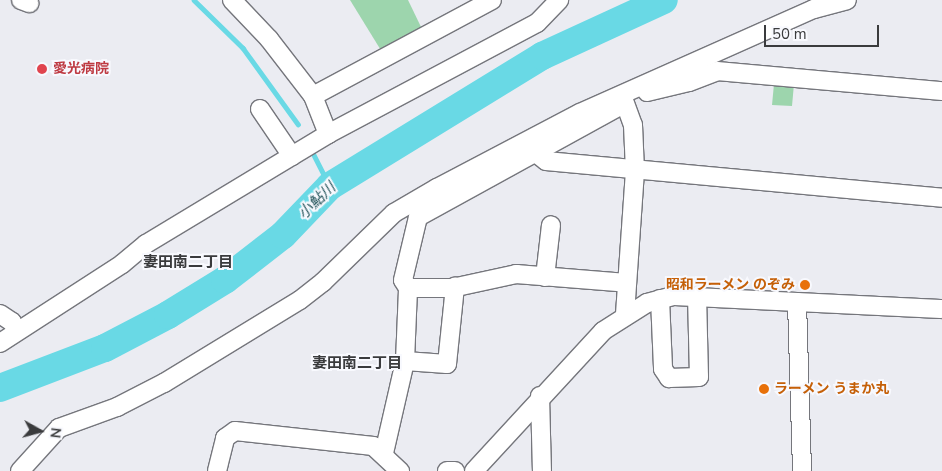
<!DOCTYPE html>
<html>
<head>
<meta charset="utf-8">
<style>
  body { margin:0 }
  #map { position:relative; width:942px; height:471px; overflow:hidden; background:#ebecf2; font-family:"Nunito Sans","Noto Sans JP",sans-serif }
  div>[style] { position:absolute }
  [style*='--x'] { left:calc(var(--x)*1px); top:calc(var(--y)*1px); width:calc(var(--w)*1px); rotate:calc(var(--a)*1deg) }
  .green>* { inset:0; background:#9dd5ad }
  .stream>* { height:4.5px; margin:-2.25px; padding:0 2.25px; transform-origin:2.25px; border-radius:2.25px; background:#69d9e5 }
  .river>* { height:28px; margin:-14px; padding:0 14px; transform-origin:14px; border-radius:14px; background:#69d9e5 }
  .roads { filter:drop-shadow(1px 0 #75767c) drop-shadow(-1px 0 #75767c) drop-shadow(0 1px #75767c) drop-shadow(0 -1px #75767c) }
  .minor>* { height:18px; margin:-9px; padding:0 9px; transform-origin:9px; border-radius:9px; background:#fff }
  .dots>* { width:14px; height:14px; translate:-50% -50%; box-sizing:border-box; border:2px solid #f8f9fe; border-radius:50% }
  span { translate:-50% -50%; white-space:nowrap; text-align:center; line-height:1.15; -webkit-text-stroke:4px #f8f9fe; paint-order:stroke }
  .health-label { font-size:14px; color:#be3a42; font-weight:700 }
  .left { translate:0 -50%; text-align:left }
  .food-label { font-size:14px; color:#c56008; font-weight:700 }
  .right { translate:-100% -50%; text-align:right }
  .water-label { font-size:15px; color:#24555b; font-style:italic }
  .neighbourhood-label { font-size:15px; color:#3a3b3d; font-weight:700 }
  .north { position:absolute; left:15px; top:406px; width:50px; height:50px; -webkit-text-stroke:4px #f8f9fe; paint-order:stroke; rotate:97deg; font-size:14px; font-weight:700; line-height:20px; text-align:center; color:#3a3b3d }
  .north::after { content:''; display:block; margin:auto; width:18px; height:22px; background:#3a3b3d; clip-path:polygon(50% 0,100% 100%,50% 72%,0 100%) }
  .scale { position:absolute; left:764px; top:25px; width:115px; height:22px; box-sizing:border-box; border:2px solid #3a3b3d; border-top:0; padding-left:6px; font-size:15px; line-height:18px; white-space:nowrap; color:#3a3b3d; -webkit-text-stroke:4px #f8f9fe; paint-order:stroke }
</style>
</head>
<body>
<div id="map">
  <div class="green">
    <i style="clip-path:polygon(350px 0,408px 0,422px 29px,382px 52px)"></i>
    <i style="clip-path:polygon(774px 84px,794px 84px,792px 106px,772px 105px)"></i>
  </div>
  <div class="stream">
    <i style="--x:194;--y:0;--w:69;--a:44.4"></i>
    <i style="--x:243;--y:48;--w:94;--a:54.1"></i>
    <i style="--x:313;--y:153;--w:37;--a:63"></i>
  </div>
  <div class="river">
    <i style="--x:0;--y:388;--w:112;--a:-20.9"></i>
    <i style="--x:105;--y:348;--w:71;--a:-27.6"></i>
    <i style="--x:168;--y:315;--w:67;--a:-31.6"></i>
    <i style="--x:225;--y:280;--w:73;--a:-37.8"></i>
    <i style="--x:283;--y:235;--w:68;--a:-46.2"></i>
    <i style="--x:330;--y:186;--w:249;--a:-31.5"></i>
    <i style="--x:542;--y:56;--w:134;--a:-24.7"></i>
  </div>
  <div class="roads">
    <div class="minor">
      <i style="--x:21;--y:0;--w:9;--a:21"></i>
      <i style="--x:232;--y:0;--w:54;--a:46.5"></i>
      <i style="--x:269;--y:39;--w:72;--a:52.3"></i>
      <i style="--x:313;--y:96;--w:41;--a:68.5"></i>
      <i style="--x:647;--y:92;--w:43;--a:-13.4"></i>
      <i style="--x:689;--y:82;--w:30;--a:-21"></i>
      <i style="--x:717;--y:71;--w:226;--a:5.1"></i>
      <i style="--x:622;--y:95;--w:32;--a:70"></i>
      <i style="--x:633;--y:125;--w:46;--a:87.5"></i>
      <i style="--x:635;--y:171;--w:144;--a:94"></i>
      <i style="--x:313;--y:96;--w:203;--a:-28.2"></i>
      <i style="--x:260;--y:109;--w:57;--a:55.8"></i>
      <i style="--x:537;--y:154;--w:11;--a:38"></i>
      <i style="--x:546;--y:161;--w:398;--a:5.3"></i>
      <i style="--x:545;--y:277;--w:52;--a:-83.4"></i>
      <i style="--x:408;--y:288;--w:44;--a:0"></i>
      <i style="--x:452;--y:288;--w:66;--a:-12.3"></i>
      <i style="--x:516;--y:274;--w:111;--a:4.6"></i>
      <i style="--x:660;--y:299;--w:70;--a:87.5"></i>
      <i style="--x:663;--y:369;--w:11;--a:56"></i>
      <i style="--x:669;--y:378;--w:30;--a:-2"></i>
      <i style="--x:699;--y:377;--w:80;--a:-91.4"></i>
      <i style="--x:797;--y:302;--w:169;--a:88.3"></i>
      <i style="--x:0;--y:314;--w:14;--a:34"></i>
      <i style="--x:12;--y:322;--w:10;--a:61"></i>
      <i style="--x:0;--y:343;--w:145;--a:-32.9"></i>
      <i style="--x:122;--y:264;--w:31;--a:-40"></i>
      <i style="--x:146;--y:244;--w:213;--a:-31.1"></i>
      <i style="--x:328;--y:134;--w:237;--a:-28"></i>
      <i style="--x:537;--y:23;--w:32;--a:-46"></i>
      <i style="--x:405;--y:361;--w:73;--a:-87.6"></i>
      <i style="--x:408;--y:288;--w:9;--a:-122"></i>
      <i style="--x:403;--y:280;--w:65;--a:-76.6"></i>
      <i style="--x:418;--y:217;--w:230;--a:-28.8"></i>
      <i style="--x:540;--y:396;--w:75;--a:88.5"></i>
      <i style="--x:384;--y:453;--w:94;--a:-77.1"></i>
      <i style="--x:405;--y:361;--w:42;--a:4.1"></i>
      <i style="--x:447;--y:364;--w:78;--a:-84.1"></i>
      <i style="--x:20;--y:471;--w:58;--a:-47.8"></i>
      <i style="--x:59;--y:428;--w:62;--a:-19.9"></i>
      <i style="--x:117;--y:407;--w:53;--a:-27.1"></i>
      <i style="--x:164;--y:383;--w:159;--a:-31.4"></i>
      <i style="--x:300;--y:300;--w:29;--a:-38"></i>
      <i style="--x:323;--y:282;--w:99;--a:-44.2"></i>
      <i style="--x:394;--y:213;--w:50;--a:-30.2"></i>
      <i style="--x:437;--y:188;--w:161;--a:-27.7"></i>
      <i style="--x:580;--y:113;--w:256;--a:-24"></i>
      <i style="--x:814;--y:9;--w:34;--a:-15"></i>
      <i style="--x:217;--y:471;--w:34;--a:-76"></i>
      <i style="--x:225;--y:438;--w:12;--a:-35"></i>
      <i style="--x:235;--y:431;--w:139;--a:6.2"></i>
      <i style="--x:373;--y:446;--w:37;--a:43"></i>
      <i style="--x:447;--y:471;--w:8;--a:0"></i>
      <i style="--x:474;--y:471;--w:190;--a:-47.3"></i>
      <i style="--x:603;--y:331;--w:52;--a:-32.5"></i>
      <i style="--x:647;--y:303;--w:27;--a:-15"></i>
      <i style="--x:673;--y:296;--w:269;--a:2.8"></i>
    </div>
  </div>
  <div class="dots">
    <i style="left:42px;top:69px;background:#e0444e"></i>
    <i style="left:805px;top:285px;background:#e8710a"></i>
    <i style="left:764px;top:389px;background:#e8710a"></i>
  </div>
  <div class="health-label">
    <span class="left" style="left:53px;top:69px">愛光病院</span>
  </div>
  <div class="food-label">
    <span class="right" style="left:795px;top:285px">昭和ラーメン のぞみ</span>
    <span class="left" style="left:774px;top:389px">ラーメン うまか丸</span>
  </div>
  <div class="water-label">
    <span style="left:317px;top:201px;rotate:-44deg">小鮎川</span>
  </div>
  <div class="neighbourhood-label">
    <span style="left:188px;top:263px">妻田南二丁目</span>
    <span style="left:357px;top:364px">妻田南二丁目</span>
  </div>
  <div class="north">N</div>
  <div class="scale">50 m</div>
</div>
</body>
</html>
